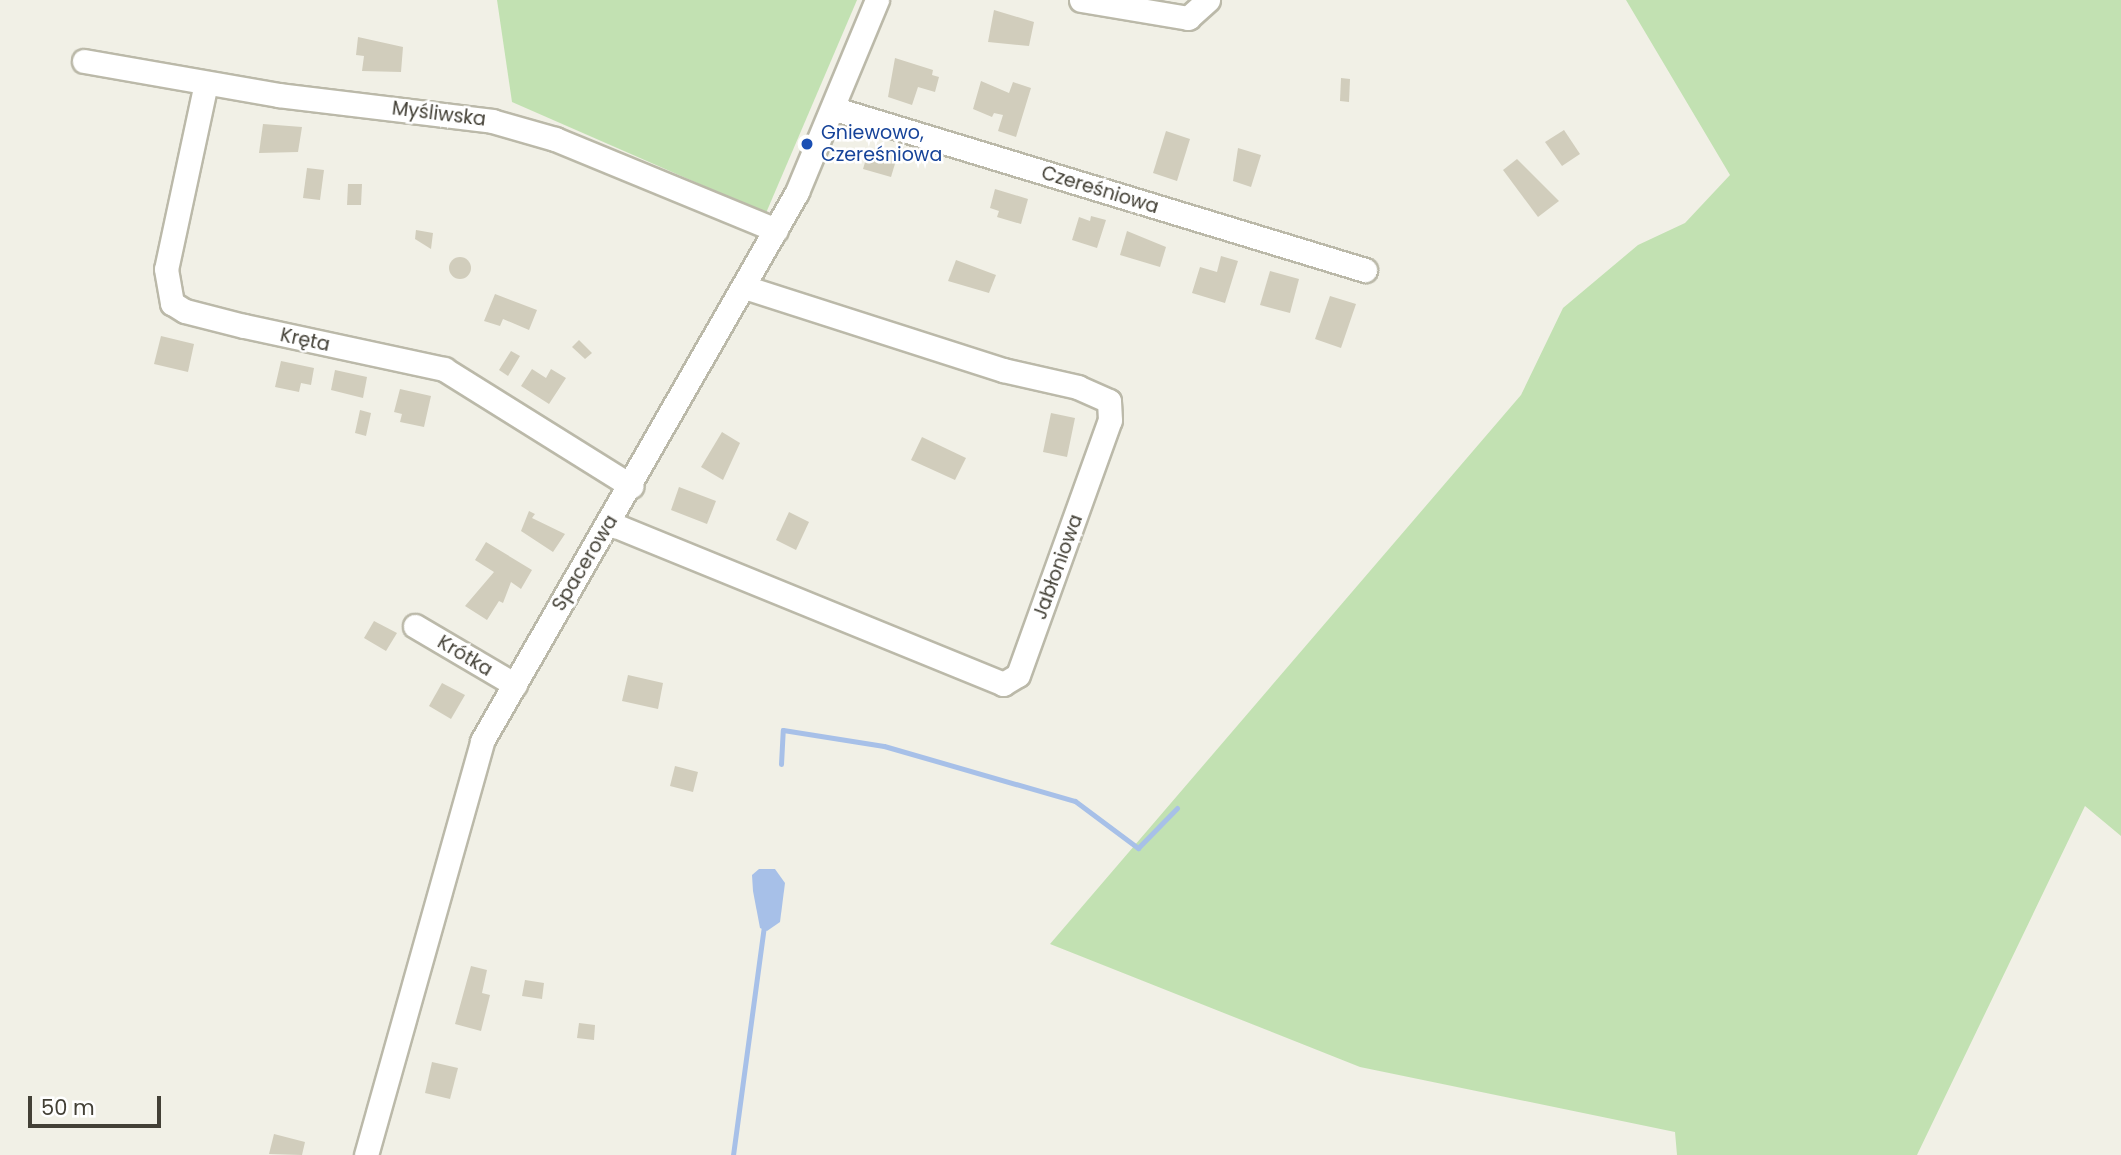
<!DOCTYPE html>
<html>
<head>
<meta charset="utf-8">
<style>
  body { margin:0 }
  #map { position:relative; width:2121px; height:1155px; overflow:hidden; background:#f1f0e6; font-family:Poppins,sans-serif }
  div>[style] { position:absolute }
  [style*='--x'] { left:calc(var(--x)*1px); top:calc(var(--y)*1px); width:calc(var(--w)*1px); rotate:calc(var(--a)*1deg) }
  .green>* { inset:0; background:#c2e1b2 }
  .water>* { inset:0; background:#a7c0e8 }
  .stream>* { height:5px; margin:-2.5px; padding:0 2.5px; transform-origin:2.5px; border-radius:2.5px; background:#a7c0e8 }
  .building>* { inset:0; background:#d1cdbc }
  .round { border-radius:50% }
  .roads { filter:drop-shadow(2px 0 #bbb9a9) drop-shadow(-2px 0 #bbb9a9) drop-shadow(0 2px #bbb9a9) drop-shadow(0 -2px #bbb9a9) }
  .minor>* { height:23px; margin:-11.5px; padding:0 11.5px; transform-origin:11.5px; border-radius:11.5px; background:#fff }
  .dots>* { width:19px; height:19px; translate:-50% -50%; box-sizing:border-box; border:4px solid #fff; border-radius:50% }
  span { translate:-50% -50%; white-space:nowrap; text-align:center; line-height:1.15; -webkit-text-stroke:5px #fff; paint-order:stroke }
  .street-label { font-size:19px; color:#434036 }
  .transit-label { font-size:19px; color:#164399 }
  .left { translate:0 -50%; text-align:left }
  .scale { position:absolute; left:28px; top:1096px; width:133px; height:32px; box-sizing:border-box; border:4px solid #434036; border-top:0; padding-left:9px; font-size:21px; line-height:24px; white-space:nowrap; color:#434036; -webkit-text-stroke:5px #fff; paint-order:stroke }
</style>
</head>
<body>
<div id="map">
  <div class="green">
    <i style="clip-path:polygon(497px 0,857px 0,766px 213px,512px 102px)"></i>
    <i style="clip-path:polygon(1626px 0,2121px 0,2121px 836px,2085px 806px,1917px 1155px,1677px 1155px,1675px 1132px,1360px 1067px,1050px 944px,1521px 395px,1563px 308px,1638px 245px,1685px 223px,1730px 175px)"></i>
  </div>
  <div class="water">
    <i style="clip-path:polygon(759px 869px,775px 869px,785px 883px,780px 922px,767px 931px,760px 928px,753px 891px,752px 875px)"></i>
  </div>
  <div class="stream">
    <i style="--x:781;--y:764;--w:34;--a:-87"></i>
    <i style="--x:783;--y:730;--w:102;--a:9"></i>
    <i style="--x:884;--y:746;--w:199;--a:16.1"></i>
    <i style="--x:1075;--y:801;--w:79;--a:36.7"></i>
    <i style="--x:1138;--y:848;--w:56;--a:-45.7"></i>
    <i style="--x:733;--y:1155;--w:232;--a:-82.3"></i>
  </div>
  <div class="building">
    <i style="clip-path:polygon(994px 10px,1034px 22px,1029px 46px,988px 42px)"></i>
    <i style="clip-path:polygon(358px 37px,403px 47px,401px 72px,362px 71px,364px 56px,356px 55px)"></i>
    <i style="clip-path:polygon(895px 58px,933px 70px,932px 75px,939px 77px,935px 92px,918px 87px,912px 105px,888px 97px)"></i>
    <i style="clip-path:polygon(1341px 78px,1350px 79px,1349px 102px,1340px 101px)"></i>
    <i style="clip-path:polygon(981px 81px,1009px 93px,1013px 82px,1031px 88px,1016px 137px,998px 131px,1003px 115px,994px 113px,992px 117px,973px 109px)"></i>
    <i style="clip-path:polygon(263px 124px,302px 127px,298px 152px,259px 153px)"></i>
    <i style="clip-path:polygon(1564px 130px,1580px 154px,1562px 166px,1545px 142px)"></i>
    <i style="clip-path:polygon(1166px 131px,1190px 139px,1177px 181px,1153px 173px)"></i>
    <i style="clip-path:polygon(1238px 148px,1261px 155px,1251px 187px,1233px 181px)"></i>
    <i style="clip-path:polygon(869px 149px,897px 157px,891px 177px,863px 169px)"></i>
    <i style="clip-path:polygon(1517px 159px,1559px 201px,1538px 217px,1503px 170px)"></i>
    <i style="clip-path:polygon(307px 168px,324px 170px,320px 200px,303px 198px)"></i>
    <i style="clip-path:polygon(348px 184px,362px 184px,361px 205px,347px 205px)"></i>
    <i style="clip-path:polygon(995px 189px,1028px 199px,1021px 224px,997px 217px,999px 211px,990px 208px)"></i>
    <i style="clip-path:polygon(1091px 216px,1106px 220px,1097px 248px,1072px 240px,1079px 217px,1090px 221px)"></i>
    <i style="clip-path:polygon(416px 230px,433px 233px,431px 249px,415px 239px)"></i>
    <i style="clip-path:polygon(1127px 231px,1166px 247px,1160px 267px,1120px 255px)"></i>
    <i style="clip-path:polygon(1221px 256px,1238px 261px,1225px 303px,1192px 293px,1200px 267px,1217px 272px)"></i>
    <i class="round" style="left:449px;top:257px;width:22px;height:22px"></i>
    <i style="clip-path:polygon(956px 260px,996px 275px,989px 293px,948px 281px)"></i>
    <i style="clip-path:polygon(1270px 271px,1299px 279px,1290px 313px,1260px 305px)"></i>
    <i style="clip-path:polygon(495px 294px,537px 310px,529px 330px,503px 319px,500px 326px,484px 321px)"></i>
    <i style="clip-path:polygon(1330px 296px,1356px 304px,1341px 348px,1315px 339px)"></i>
    <i style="clip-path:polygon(161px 336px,194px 344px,188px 372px,154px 364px)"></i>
    <i style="clip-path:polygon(579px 340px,592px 353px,585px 359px,572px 347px)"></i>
    <i style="clip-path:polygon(511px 351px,520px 356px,508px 376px,499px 370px)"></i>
    <i style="clip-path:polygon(281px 361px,314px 368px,311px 385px,301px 383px,299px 392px,275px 387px)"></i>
    <i style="clip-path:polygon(532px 369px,546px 378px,551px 369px,566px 378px,549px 404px,521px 386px)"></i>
    <i style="clip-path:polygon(335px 370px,367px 377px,363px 398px,331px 390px)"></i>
    <i style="clip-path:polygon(400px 389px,431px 396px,424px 427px,400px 422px,402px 414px,394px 412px)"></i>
    <i style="clip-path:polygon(360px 410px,371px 413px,366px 436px,355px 433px)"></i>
    <i style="clip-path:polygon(1051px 413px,1075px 418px,1067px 457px,1043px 452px)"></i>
    <i style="clip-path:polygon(722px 432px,740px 443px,723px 480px,701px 467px)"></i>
    <i style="clip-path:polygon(922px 437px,966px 458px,955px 480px,911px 460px)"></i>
    <i style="clip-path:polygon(679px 487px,716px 501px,707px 524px,671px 510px)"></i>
    <i style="clip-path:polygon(529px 511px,535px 514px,532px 518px,565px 534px,553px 552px,521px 531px)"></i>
    <i style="clip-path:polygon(789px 512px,809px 522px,796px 550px,776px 540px)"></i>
    <i style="clip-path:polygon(486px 542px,532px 570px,521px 589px,511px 582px,503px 603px,499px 601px,487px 620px,465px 606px,494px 572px,475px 560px)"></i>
    <i style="clip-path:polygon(374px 621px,397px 633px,386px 651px,364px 638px)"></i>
    <i style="clip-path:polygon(628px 675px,663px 683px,658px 709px,622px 701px)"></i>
    <i style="clip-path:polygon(442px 683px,465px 695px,451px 719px,429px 706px)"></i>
    <i style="clip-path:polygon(675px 766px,698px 772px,693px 792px,670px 786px)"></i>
    <i style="clip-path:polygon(471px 966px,487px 970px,482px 993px,490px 995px,481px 1031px,455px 1024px)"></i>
    <i style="clip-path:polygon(525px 980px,544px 983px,542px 999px,522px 996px)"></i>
    <i style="clip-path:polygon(579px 1023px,595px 1025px,594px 1040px,577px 1038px)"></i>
    <i style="clip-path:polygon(432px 1062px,458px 1068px,450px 1099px,425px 1093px)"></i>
    <i style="clip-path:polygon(274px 1134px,305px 1142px,302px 1155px,269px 1154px)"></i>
  </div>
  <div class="roads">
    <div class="minor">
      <i style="--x:1081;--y:0;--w:109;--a:9.5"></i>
      <i style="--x:1188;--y:18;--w:27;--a:-42"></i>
      <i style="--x:84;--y:61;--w:197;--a:9.9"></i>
      <i style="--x:278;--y:95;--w:216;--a:6.9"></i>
      <i style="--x:492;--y:121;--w:66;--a:15.9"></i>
      <i style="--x:555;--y:139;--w:239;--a:22.4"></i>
      <i style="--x:206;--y:83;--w:190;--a:102.1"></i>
      <i style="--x:166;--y:269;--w:35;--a:80"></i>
      <i style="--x:172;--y:303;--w:15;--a:32"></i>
      <i style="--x:185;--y:311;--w:61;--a:14.3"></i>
      <i style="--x:244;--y:326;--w:205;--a:12.1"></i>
      <i style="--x:444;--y:369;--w:221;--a:32"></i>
      <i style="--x:835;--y:109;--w:554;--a:16.9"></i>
      <i style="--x:609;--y:523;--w:426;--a:22.2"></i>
      <i style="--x:1003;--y:684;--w:17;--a:-31"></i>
      <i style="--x:1018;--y:675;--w:271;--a:-70.2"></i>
      <i style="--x:1110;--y:420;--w:19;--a:-93"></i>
      <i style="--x:1109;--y:401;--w:34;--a:-156"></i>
      <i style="--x:1078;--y:387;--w:77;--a:-167.2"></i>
      <i style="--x:1003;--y:370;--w:272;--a:-162.2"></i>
      <i style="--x:415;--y:626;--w:116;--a:30.5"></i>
      <i style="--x:366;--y:1155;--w:430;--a:-74.3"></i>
      <i style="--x:482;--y:741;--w:633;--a:-60.15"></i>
      <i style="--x:797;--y:192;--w:208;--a:-67.4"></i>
    </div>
  </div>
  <div class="dots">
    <i style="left:807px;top:144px;background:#1a4fb4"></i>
  </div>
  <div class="street-label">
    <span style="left:439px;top:114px;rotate:7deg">Myśliwska</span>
    <span style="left:1100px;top:190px;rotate:17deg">Czereśniowa</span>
    <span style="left:305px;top:340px;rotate:12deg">Kręta</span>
    <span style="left:585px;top:563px;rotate:-59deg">Spacerowa</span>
    <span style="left:1058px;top:567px;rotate:-70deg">Jabłoniowa</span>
    <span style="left:465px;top:656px;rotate:31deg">Krótka</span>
  </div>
  <div class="transit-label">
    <span class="left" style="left:821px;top:144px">Gniewowo,<br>Czereśniowa</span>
  </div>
  <div class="scale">50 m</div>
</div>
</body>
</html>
